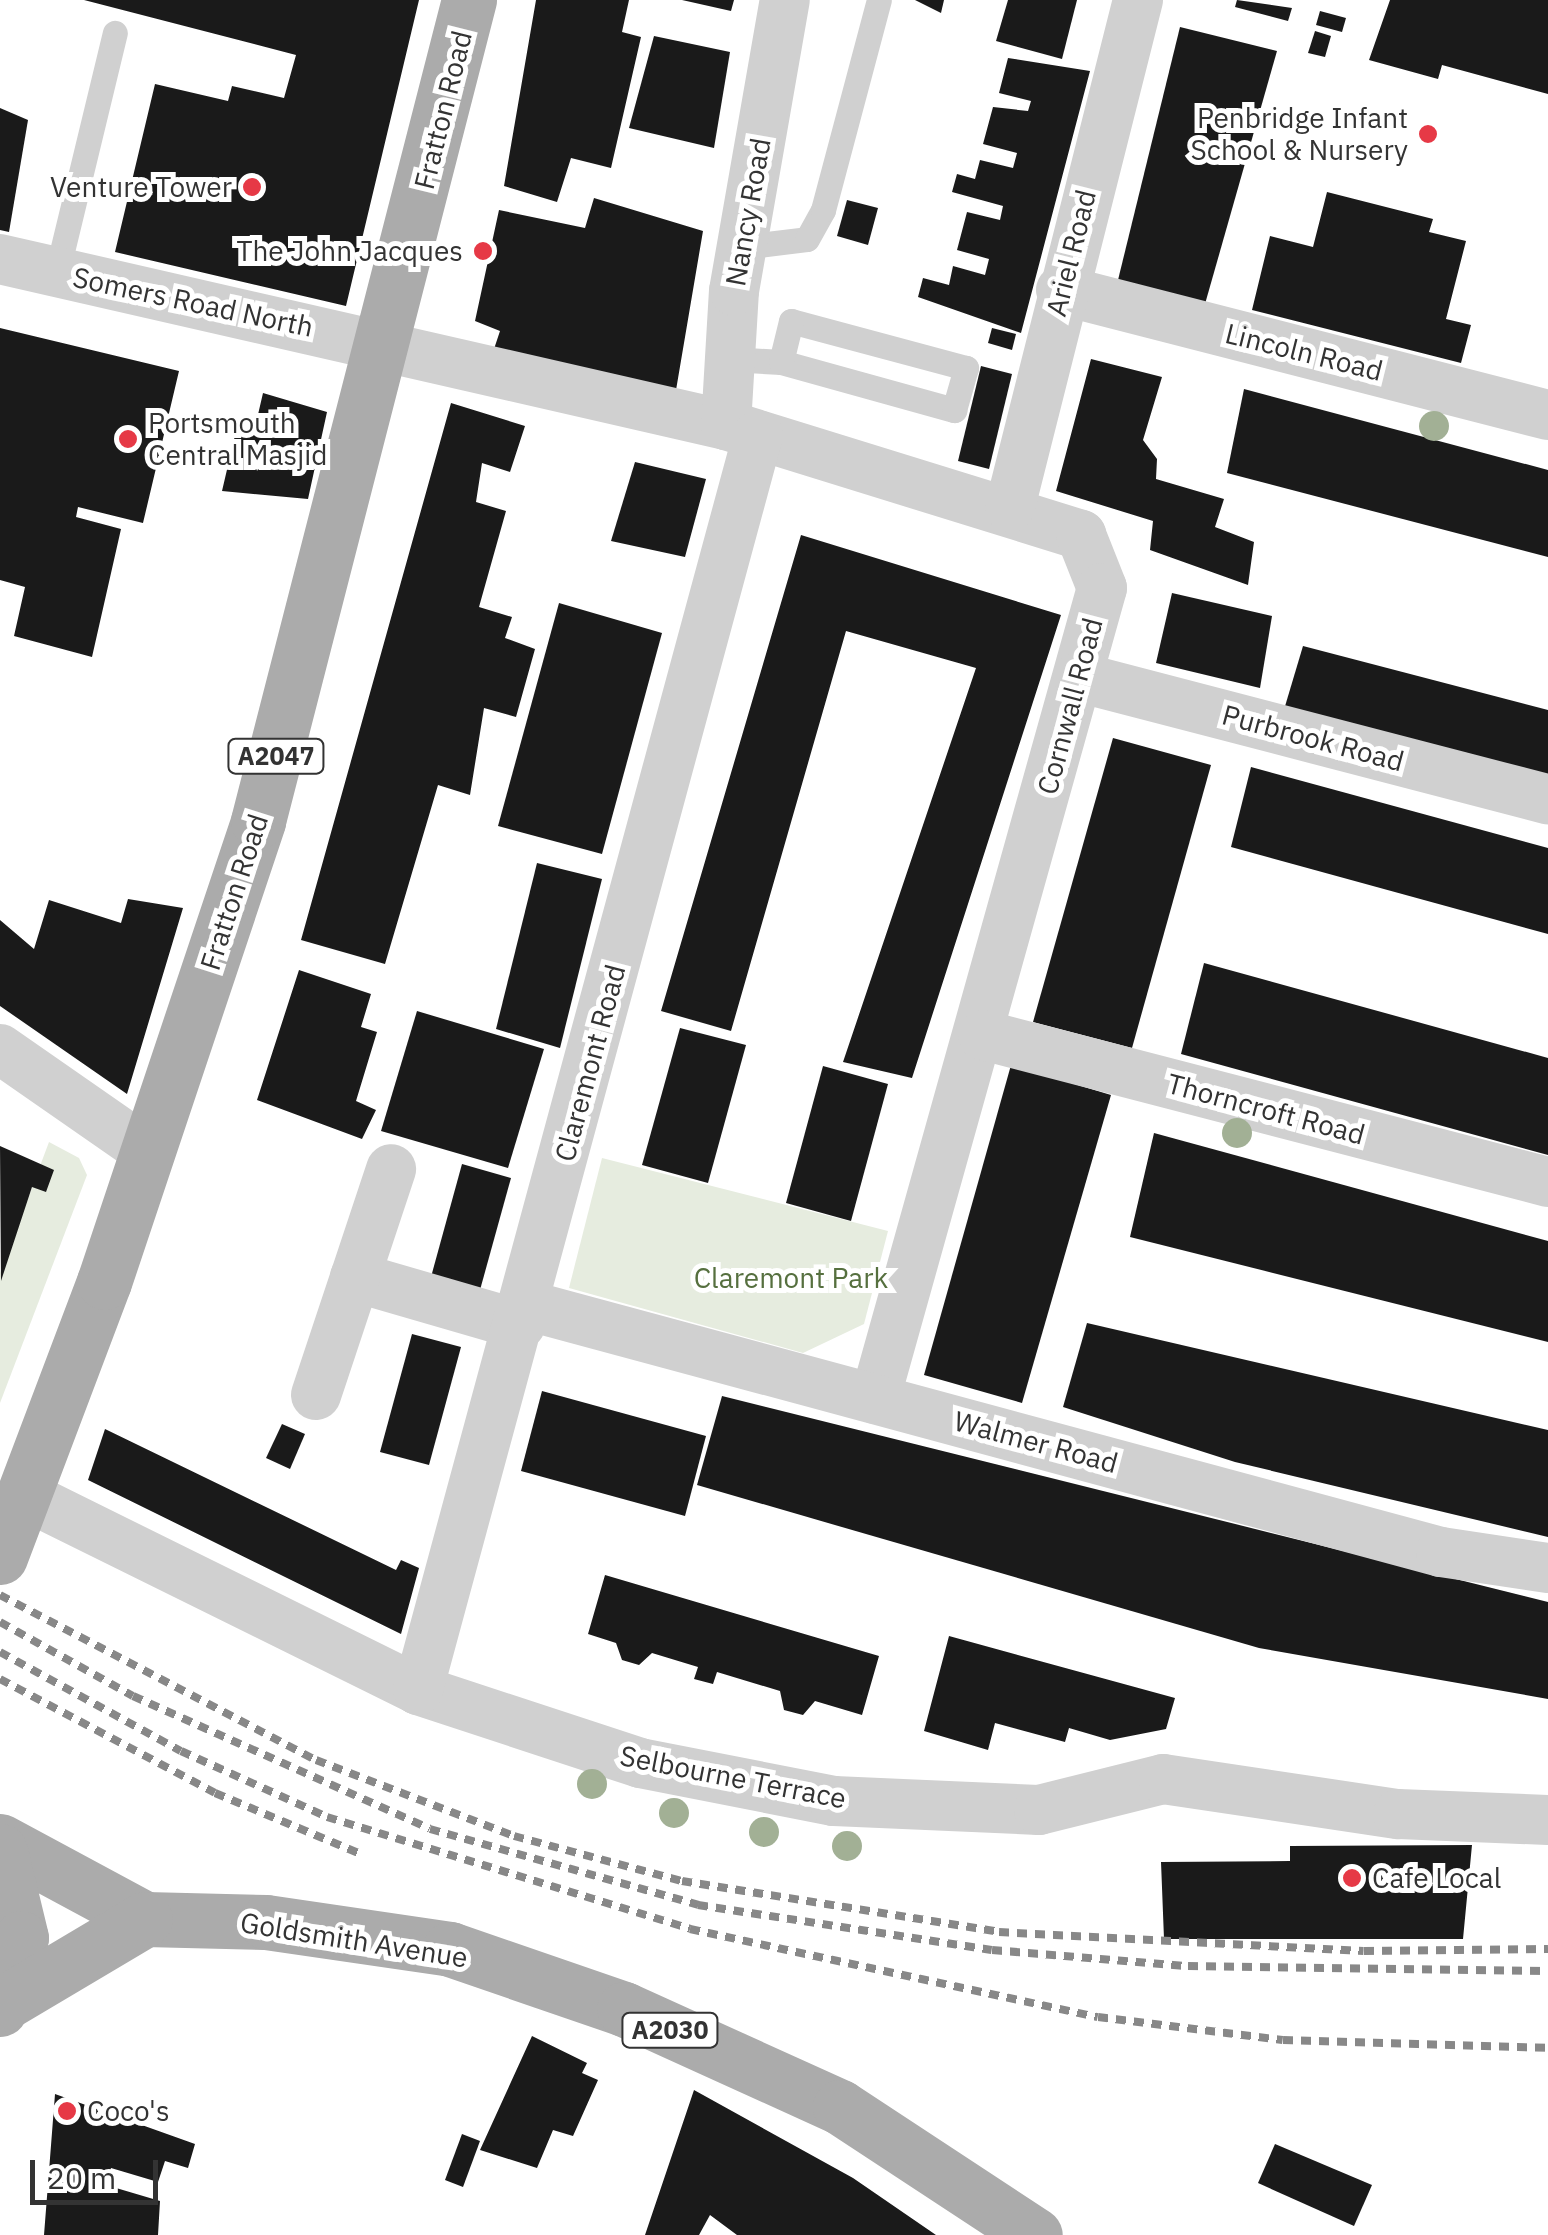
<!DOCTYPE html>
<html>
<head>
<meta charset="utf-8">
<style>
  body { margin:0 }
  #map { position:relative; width:1548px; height:2235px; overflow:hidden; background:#fff; font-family:"IBM Plex Sans",sans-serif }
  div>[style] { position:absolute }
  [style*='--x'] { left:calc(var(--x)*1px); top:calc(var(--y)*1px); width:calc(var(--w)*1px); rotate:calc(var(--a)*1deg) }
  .green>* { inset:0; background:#e6ecdf }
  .building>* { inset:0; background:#1a1a1a }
  .lane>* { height:25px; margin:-12.5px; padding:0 12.5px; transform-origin:12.5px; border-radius:12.5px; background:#d0d0d0 }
  .street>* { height:50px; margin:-25px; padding:0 25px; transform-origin:25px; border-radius:25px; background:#d0d0d0 }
  .primary>* { height:55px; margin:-27.5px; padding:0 27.5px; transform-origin:27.5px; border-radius:27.5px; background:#ababab }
  .rail>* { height:8px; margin-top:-4px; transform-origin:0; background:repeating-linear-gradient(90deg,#888 0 10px,transparent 0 18px) }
  .trees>* { width:30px; height:30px; margin:-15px; border-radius:50%; background:#a2b095 }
  .dots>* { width:28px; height:28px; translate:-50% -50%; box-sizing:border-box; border:5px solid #fff; border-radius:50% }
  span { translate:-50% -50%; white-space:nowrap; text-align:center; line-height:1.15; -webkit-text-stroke:10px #fff; paint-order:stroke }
  .shield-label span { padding:2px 8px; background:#fff; border:2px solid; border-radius:8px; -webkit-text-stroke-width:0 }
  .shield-label { font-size:25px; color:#333; font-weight:700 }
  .street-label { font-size:28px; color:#333 }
  .poi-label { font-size:28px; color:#333 }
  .right { translate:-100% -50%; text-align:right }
  .left { translate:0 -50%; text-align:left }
  .park-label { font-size:28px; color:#56703f }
  .scale { position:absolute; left:30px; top:2160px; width:128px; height:45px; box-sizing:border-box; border:5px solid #333; border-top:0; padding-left:12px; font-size:30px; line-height:35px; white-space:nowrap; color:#333; -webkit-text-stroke:8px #fff; paint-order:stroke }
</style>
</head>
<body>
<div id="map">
  <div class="green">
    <i style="clip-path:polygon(49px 1142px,79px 1158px,87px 1175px,0 1403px,0 1273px)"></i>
    <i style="clip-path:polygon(602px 1158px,888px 1231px,864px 1324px,803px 1353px,569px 1288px)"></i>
  </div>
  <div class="building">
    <i style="clip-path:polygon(84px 0,419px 0,346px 306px,115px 252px,155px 84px,228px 101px,232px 86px,284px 98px,296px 55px)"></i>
    <i style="clip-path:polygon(536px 0,629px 0,622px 32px,641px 37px,611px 168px,571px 158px,557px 202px,504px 186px)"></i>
    <i style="clip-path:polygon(682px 0,734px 0,731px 11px)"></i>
    <i style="clip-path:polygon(915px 0,944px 0,941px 13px)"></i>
    <i style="clip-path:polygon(1008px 0,1077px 0,1062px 59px,996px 41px)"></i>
    <i style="clip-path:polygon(1237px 0,1292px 8px,1288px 21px,1235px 7px)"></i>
    <i style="clip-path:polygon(1390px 0,1548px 0,1548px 94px,1442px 65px,1438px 79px,1369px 60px)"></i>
    <i style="clip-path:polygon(1320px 11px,1346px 18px,1342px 32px,1316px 25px)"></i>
    <i style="clip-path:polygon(1180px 27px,1277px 51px,1205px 304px,1118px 280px)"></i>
    <i style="clip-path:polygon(1315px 31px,1331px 36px,1325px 57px,1308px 53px)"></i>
    <i style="clip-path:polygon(654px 36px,730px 52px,714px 148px,629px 128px)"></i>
    <i style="clip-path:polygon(1008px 58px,1090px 71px,1021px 333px,918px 297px,923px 278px,949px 285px,953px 266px,985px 275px,989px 259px,957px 250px,967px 212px,1000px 220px,1003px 206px,952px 192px,957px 174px,975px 179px,980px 160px,1013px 168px,1017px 153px,983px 144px,993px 107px,1028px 111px,1031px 101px,999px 93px)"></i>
    <i style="clip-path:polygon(0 108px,28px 120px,9px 232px,0 230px)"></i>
    <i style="clip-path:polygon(1327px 192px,1433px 219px,1429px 232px,1466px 241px,1446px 319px,1471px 325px,1461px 363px,1252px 310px,1270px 236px,1313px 247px)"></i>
    <i style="clip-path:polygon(594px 198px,703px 231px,674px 402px,493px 352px,500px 331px,475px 321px,499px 210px,585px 228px)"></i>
    <i style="clip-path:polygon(847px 200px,878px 208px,868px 245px,837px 236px)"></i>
    <i style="clip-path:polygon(0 328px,179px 371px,143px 523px,78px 507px,76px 517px,121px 529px,92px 657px,14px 636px,25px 587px,0 580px)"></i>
    <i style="clip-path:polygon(992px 328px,1016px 334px,1012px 350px,988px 343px)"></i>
    <i style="clip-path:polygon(1091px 359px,1162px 377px,1143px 440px,1157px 459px,1156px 479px,1224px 499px,1215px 527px,1254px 542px,1248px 585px,1150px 550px,1153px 521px,1056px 491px)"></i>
    <i style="clip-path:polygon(981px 366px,1012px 374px,989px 469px,958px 461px)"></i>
    <i style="clip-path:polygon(1244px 389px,1548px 470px,1548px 557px,1227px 473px)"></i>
    <i style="clip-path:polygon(263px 393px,327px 412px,308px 499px,222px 491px,236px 431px,253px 436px)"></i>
    <i style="clip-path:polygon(451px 403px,525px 426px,510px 472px,482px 463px,476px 502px,506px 511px,479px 607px,512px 617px,505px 638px,535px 649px,516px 717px,484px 708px,470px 795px,438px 785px,385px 964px,301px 940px)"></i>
    <i style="clip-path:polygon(635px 462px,706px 479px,685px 557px,611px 541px)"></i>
    <i style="clip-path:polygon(801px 535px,1061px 615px,912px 1078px,843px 1062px,976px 668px,846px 631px,731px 1031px,661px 1011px)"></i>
    <i style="clip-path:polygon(1172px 593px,1272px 616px,1260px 688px,1156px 663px)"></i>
    <i style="clip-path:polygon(559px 603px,662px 633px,602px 854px,498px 826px)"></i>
    <i style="clip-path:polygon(1303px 646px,1548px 710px,1548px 781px,1283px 713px)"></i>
    <i style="clip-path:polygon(1113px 738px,1211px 765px,1132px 1048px,1033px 1022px)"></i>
    <i style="clip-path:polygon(1251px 767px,1548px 848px,1548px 934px,1231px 847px)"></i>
    <i style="clip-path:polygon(537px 863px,602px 879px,560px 1048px,496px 1029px)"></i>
    <i style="clip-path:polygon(128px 899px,183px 908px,127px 1094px,0 1006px,0 920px,34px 949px,49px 900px,121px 923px)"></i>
    <i style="clip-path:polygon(1204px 963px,1548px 1058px,1548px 1155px,1181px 1054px)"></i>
    <i style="clip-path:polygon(299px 970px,371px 994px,361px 1027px,377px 1032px,356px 1101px,376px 1110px,362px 1139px,257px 1100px)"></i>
    <i style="clip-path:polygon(417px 1011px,544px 1049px,508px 1168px,381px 1131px)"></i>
    <i style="clip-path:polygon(680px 1028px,746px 1045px,708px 1183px,642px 1165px)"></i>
    <i style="clip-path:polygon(1011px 1065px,1111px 1095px,1022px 1403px,924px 1375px)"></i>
    <i style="clip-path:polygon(823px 1066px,888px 1084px,851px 1221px,786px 1203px)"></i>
    <i style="clip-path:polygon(1154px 1133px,1548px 1241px,1548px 1342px,1130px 1237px)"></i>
    <i style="clip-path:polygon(0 1146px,54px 1170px,46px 1192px,32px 1187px,1px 1281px)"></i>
    <i style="clip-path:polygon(462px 1164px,511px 1178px,480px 1290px,431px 1277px)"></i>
    <i style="clip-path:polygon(1087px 1323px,1548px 1430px,1548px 1537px,1235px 1462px,1063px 1407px)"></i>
    <i style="clip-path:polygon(412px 1334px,461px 1347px,429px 1465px,380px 1452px)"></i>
    <i style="clip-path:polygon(542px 1391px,706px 1436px,685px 1516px,521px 1471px)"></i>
    <i style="clip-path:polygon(722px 1396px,1548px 1602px,1548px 1699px,1259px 1648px,697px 1485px)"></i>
    <i style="clip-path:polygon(282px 1424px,305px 1434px,290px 1469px,266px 1458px)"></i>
    <i style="clip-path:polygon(105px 1429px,396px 1570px,401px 1560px,419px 1568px,401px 1634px,88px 1480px)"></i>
    <i style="clip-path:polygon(605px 1575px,879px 1656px,862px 1715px,815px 1701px,803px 1715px,784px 1710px,780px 1691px,717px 1672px,713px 1684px,694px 1679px,698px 1667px,652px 1653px,639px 1665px,622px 1660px,616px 1643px,588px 1634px)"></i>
    <i style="clip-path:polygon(949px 1636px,1175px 1698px,1166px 1729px,1110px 1740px,1069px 1728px,1065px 1742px,995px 1723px,988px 1750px,924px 1731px)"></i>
    <i style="clip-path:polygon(1472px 1845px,1463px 1939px,1164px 1939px,1161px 1862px,1290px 1861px,1290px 1846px)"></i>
    <i style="clip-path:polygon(532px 2036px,587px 2063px,582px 2073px,598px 2080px,573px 2136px,553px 2130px,537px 2168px,480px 2150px)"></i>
    <i style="clip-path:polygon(694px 2090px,853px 2178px,936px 2235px,737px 2235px,710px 2215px,699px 2235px,645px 2235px)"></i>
    <i style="clip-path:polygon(55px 2094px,195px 2144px,188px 2168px,165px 2161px,158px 2182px,111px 2168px,106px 2185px,160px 2201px,158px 2235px,44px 2235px)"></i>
    <i style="clip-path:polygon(462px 2134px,480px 2141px,463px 2187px,445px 2180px)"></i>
    <i style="clip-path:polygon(1275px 2144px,1372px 2185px,1354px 2226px,1258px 2183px)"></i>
  </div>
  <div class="lane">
    <i style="--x:742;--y:247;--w:65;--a:-7"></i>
    <i style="--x:807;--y:239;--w:33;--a:-61"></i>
    <i style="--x:823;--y:210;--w:217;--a:-75.1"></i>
    <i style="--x:57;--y:272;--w:246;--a:-76.4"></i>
    <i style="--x:730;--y:359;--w:51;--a:3.4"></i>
    <i style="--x:781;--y:362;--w:180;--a:15.5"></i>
    <i style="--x:954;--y:410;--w:44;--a:-74.1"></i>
    <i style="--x:966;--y:368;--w:181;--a:-165"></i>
    <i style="--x:791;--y:321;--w:42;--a:103.7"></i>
  </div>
  <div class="street">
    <i style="--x:0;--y:259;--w:745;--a:12.88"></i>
    <i style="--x:726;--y:425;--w:372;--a:17.2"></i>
    <i style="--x:1081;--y:535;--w:57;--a:68.4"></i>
    <i style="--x:1102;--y:588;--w:842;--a:105.64"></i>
    <i style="--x:1061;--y:290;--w:503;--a:14.4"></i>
    <i style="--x:726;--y:425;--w:134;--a:-86.6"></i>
    <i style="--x:734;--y:291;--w:295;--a:-80.1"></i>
    <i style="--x:1010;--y:507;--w:523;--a:-75.83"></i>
    <i style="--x:1078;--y:677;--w:486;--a:14.6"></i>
    <i style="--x:983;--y:1035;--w:584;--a:14.58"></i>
    <i style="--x:0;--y:1049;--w:179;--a:34.8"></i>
    <i style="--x:355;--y:1277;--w:172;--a:16.2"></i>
    <i style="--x:526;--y:1305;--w:948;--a:15.11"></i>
    <i style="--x:1441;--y:1552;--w:108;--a:8.5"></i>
    <i style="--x:316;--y:1395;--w:238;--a:-71.6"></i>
    <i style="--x:26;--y:1496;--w:437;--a:26.3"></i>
    <i style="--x:418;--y:1690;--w:234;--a:18.2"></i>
    <i style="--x:640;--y:1763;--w:198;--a:11.1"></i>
    <i style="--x:834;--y:1801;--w:205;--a:2.5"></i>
    <i style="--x:1039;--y:1810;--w:128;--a:-14"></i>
    <i style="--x:1163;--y:1779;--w:238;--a:8.5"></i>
    <i style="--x:1398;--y:1814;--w:150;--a:2.3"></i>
    <i style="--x:418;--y:1690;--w:1300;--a:-74.84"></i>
  </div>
  <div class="primary">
    <i style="--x:0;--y:1557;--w:294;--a:-69.3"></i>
    <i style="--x:104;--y:1282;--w:486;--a:-71.5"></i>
    <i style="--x:258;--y:821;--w:848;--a:-75.59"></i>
    <i style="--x:0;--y:1841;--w:165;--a:28.3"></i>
    <i style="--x:145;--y:1919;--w:121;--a:1.4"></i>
    <i style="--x:266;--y:1922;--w:186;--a:8.3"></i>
    <i style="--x:450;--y:1949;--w:184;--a:19"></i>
    <i style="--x:624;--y:2009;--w:237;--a:24.4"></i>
    <i style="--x:840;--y:2107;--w:233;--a:33.3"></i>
    <i style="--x:0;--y:1851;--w:89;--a:76.4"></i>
    <i style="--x:21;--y:1938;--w:74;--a:106.5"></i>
    <i style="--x:2;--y:2004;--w:166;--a:-30.7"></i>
  </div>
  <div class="rail">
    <i style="--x:0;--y:1595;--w:356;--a:27.6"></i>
    <i style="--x:316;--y:1760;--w:212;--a:21"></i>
    <i style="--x:514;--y:1836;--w:174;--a:15"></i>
    <i style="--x:682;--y:1881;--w:321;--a:9.1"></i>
    <i style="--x:999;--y:1932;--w:365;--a:3"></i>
    <i style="--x:1364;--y:1951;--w:184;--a:-0.6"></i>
    <i style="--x:0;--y:1622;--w:152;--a:29.1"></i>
    <i style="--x:133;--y:1696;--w:325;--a:24.1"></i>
    <i style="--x:430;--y:1829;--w:279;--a:15.8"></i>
    <i style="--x:698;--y:1905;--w:297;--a:8.7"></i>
    <i style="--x:992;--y:1950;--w:197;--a:4.7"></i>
    <i style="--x:1188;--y:1966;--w:360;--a:0.8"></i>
    <i style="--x:0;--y:1652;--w:206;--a:28.7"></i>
    <i style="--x:181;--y:1751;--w:160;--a:24.3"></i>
    <i style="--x:327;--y:1817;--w:380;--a:17.1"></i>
    <i style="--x:690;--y:1929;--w:417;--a:12.2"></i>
    <i style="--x:1098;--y:2017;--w:186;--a:7.1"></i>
    <i style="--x:1283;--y:2040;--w:265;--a:1.7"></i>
    <i style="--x:0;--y:1679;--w:243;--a:27.9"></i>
    <i style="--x:215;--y:1793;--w:158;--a:22.7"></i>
  </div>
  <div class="trees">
    <i style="left:1434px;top:426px"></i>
    <i style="left:1237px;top:1133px"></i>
    <i style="left:592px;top:1784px"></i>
    <i style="left:674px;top:1813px"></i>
    <i style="left:764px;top:1832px"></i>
    <i style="left:847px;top:1846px"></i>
  </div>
  <div class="dots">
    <i style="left:1428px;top:134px;background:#e63946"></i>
    <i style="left:252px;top:187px;background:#e63946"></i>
    <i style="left:483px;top:251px;background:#e63946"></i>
    <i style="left:128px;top:439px;background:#e63946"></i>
    <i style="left:1352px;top:1878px;background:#e63946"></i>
    <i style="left:67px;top:2111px;background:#e63946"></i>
  </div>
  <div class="shield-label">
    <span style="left:276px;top:756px">A2047</span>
    <span style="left:670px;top:2030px">A2030</span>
  </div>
  <div class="street-label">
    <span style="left:443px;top:110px;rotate:-76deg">Fratton Road</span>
    <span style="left:748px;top:212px;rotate:-80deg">Nancy Road</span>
    <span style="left:1071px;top:253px;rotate:-76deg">Ariel Road</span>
    <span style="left:193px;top:302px;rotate:12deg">Somers Road North</span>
    <span style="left:1304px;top:352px;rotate:14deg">Lincoln Road</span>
    <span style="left:1070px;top:706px;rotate:-75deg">Cornwall Road</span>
    <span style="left:1313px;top:738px;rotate:15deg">Purbrook Road</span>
    <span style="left:234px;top:892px;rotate:-72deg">Fratton Road</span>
    <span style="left:590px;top:1063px;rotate:-75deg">Claremont Road</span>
    <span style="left:1266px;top:1109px;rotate:15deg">Thorncroft Road</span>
    <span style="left:1036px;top:1442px;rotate:15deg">Walmer Road</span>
    <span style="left:733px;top:1777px;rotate:11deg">Selbourne Terrace</span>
    <span style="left:354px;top:1940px;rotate:9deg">Goldsmith Avenue</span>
  </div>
  <div class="poi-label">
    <span class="right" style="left:1408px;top:134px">Penbridge Infant<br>School &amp; Nursery</span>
    <span class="right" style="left:232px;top:187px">Venture Tower</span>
    <span class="right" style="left:463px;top:251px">The John Jacques</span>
    <span class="left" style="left:148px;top:439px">Portsmouth<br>Central Masjid</span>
    <span class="left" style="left:1372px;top:1878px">Cafe Local</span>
    <span class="left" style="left:87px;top:2111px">Coco's</span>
  </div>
  <div class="park-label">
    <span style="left:791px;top:1278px">Claremont Park</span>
  </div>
  <div class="scale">20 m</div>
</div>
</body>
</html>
